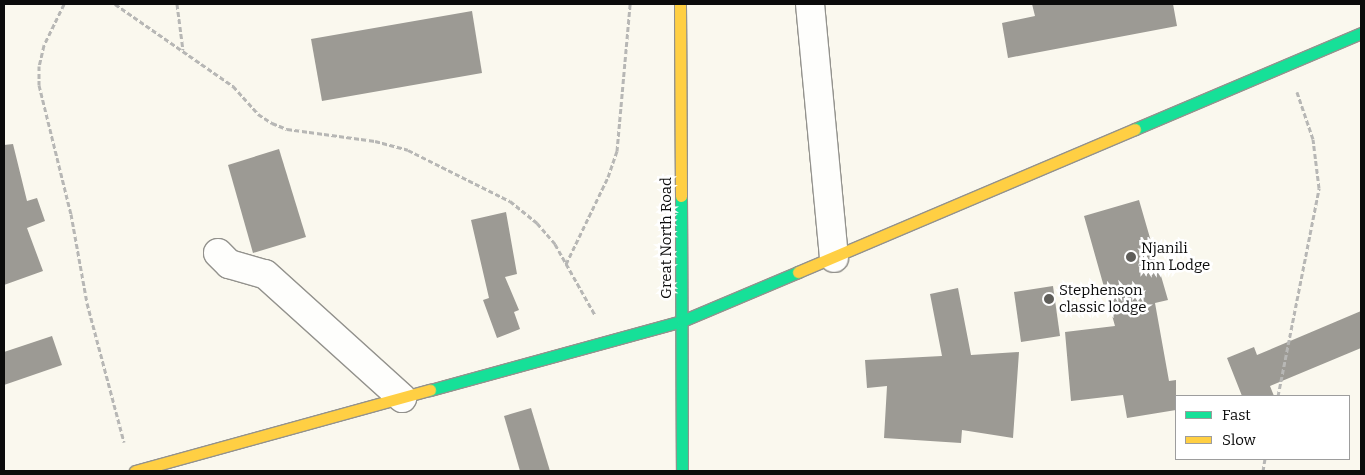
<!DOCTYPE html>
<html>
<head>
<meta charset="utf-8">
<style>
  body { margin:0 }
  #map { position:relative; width:1365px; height:475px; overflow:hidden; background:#faf8ee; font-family:Bitter,serif }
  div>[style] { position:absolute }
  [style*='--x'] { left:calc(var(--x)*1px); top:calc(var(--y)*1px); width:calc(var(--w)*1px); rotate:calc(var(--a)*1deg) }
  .building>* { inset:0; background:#9c9a94 }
  .path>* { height:3px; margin-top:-1.5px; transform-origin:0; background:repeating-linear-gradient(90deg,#b7b7b5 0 5px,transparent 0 7.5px) }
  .roads { filter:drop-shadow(1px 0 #93928d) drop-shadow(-1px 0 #93928d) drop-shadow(0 1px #93928d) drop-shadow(0 -1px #93928d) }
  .street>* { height:28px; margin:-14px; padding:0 14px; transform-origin:14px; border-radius:14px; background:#fefefc }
  .fast>* { height:11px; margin:-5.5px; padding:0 5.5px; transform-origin:5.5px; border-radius:5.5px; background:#16e098 }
  .slow>* { height:11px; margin:-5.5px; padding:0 5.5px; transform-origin:5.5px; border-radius:5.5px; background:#ffcf43 }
  .dots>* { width:14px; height:14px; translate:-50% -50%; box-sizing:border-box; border:2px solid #fff; border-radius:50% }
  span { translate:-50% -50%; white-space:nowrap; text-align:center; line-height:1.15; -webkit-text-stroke:5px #fff; paint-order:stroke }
  .street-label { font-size:15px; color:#0b0b0b }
  .poi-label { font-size:15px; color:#0b0b0b }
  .left { translate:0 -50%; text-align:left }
  .frame { position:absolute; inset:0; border:5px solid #0b0b0b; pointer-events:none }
  .legend { position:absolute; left:1175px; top:395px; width:175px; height:65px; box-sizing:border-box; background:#fff; border:1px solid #9d9d9d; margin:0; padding:6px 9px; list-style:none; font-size:15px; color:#0b0b0b }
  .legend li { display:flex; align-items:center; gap:10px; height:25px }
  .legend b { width:25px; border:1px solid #9d9d9d }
</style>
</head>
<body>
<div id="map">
  <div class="building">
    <i style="clip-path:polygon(1032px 4px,1173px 4px,1177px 26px,1008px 58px,1002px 23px,1035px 16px)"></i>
    <i style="clip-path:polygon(472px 11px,482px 73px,322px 101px,311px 39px)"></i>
    <i style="clip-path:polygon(13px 144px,27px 201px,37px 198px,45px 221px,27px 228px,43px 271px,4px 285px,4px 145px)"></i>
    <i style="clip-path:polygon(279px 149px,306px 237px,253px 253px,228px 165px)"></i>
    <i style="clip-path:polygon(1139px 200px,1168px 300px,1155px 303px,1169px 381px,1176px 380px,1176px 410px,1127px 418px,1123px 395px,1071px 401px,1065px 332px,1115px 326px,1084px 216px)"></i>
    <i style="clip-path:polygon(506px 212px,517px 274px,505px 277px,519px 310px,514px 312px,520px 329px,497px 338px,483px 300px,489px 298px,471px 220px)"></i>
    <i style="clip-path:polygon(1053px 286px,1060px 336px,1021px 342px,1014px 292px)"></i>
    <i style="clip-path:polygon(958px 288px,971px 355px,1019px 352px,1013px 438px,962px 430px,961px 443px,884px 438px,887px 386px,867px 388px,865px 360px,942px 356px,930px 294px)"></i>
    <i style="clip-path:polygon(1361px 311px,1361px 348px,1270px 386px,1274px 396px,1242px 396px,1227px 358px,1254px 347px,1257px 355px)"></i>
    <i style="clip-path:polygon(52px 336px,62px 365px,4px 385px,4px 352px)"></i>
    <i style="clip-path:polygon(531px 408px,550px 471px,520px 471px,504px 416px)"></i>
  </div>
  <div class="path">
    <i style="--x:64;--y:4;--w:46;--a:116"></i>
    <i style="--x:44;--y:45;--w:22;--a:103"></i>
    <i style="--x:39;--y:66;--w:19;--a:90"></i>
    <i style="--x:39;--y:85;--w:133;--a:76.1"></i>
    <i style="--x:71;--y:214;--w:90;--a:79.8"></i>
    <i style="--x:87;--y:303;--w:144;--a:75.1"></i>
    <i style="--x:115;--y:4;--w:144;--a:34.8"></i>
    <i style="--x:233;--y:86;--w:38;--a:48"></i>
    <i style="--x:258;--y:114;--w:17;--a:33"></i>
    <i style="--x:272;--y:123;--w:16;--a:22"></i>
    <i style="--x:287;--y:129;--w:89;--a:7.8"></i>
    <i style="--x:375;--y:141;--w:34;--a:15"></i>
    <i style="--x:408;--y:150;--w:114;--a:26.6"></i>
    <i style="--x:510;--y:201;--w:35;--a:39"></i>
    <i style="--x:537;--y:223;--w:28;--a:49"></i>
    <i style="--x:555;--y:244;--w:81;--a:60.6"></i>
    <i style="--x:177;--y:4;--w:46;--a:82.6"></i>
    <i style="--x:566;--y:264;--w:97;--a:-64.2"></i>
    <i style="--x:608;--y:177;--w:28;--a:-71"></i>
    <i style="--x:617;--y:151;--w:148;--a:-84.9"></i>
    <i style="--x:1278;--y:396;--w:212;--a:-78.8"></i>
    <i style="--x:1319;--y:188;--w:49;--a:-97"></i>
    <i style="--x:1313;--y:139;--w:50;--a:-108.8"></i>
    <i style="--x:1263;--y:471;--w:12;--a:-81"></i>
  </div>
  <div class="roads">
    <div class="street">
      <i style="--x:810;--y:4;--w:255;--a:84.6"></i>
      <i style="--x:218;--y:253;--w:16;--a:45"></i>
      <i style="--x:229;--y:264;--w:37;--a:16"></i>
      <i style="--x:265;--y:274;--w:185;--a:42.1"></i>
    </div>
    <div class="fast">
      <i style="--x:1135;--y:129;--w:246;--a:-23"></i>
      <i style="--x:681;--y:196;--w:275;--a:89.8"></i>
      <i style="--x:430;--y:390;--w:261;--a:-15.3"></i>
      <i style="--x:682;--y:321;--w:126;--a:-22.9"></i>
    </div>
    <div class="slow">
      <i style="--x:680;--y:4;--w:192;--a:89.7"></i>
      <i style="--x:798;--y:272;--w:366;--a:-23"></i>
      <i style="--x:135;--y:471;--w:306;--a:-15.4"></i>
    </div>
  </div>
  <div class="dots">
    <i style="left:1131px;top:257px;background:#5f5e5a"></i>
    <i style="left:1049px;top:299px;background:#5f5e5a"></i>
  </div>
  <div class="street-label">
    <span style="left:667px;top:238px;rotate:-90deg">Great North Road</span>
  </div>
  <div class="poi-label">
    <span class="left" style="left:1141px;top:257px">Njanili<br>Inn Lodge</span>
    <span class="left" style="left:1059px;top:299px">Stephenson<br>classic lodge</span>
  </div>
  <div class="frame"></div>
  <ul class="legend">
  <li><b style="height:6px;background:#16e098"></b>Fast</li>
  <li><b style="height:6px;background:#ffcf43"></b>Slow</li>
  </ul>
</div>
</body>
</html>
